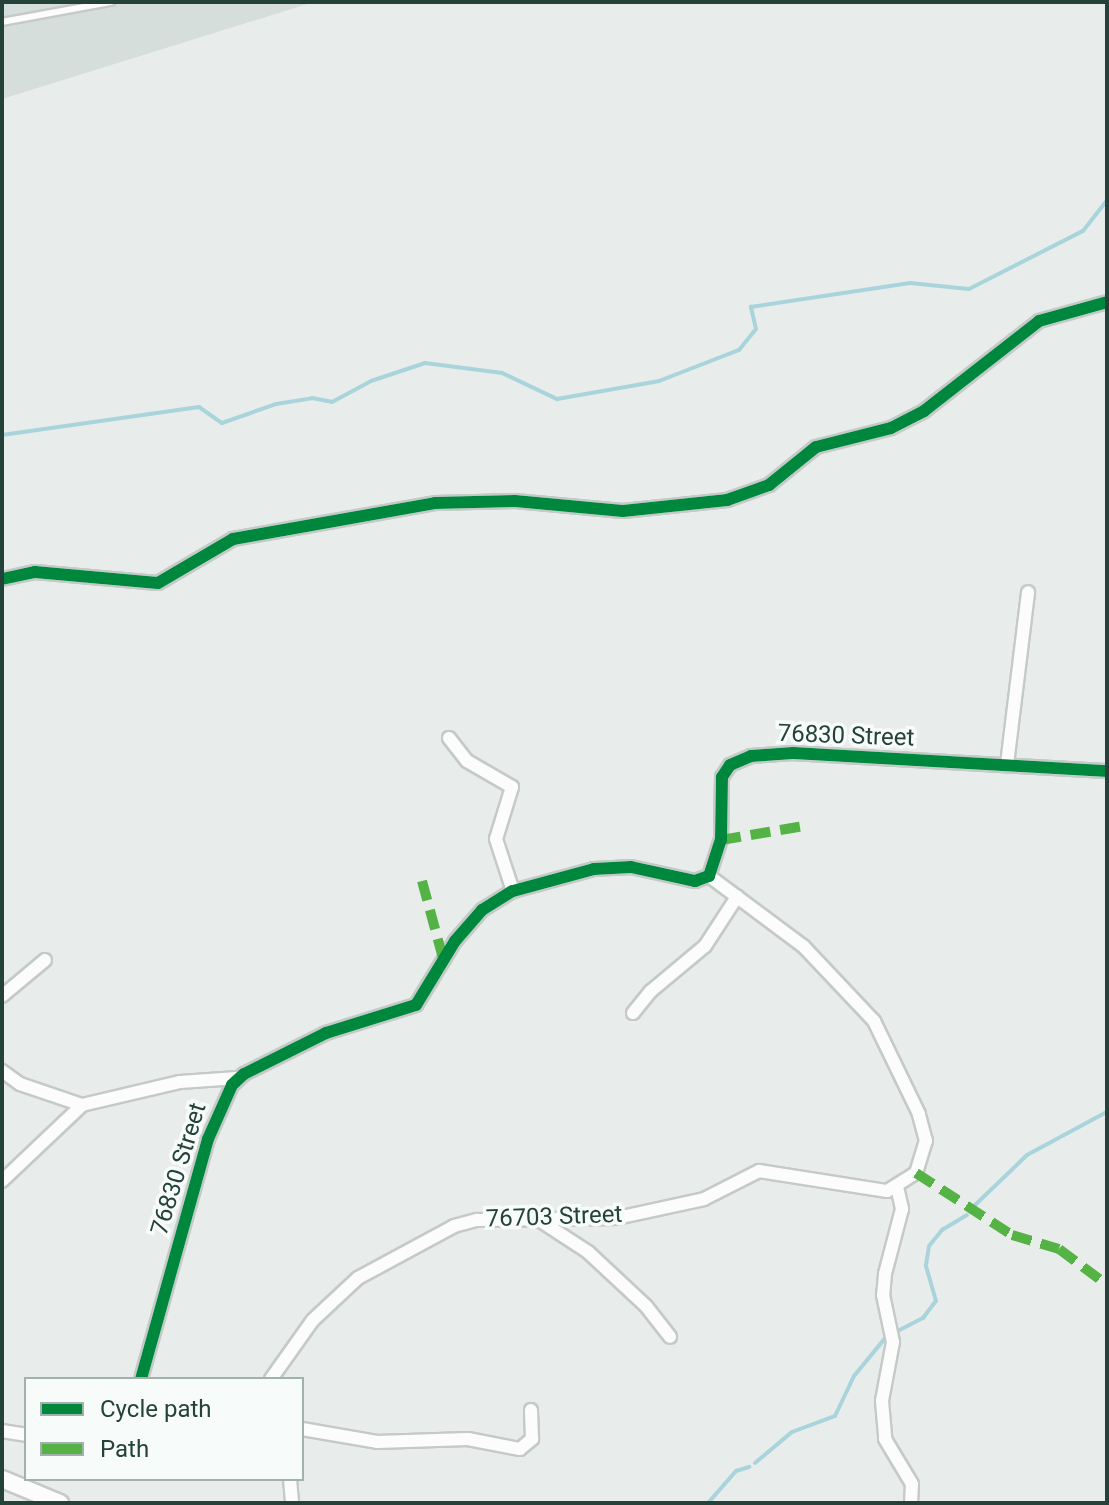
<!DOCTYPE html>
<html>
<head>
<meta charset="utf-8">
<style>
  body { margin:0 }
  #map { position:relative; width:1109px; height:1505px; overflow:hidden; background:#e8edeb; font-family:Roboto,sans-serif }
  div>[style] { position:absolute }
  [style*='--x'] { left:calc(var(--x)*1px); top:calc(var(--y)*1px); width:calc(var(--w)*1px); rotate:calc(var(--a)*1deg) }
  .built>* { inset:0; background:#d6dedb }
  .stream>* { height:4px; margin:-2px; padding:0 2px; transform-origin:2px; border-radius:2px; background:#a9d4db }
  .roads { filter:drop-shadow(2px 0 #c5cac8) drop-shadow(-2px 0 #c5cac8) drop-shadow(0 2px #c5cac8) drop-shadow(0 -2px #c5cac8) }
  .lane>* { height:6px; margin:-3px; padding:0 3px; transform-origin:3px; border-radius:3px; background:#fcfcfc }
  .street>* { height:12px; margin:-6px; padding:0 6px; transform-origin:6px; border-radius:6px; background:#fcfcfc }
  .secondary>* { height:16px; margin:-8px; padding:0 8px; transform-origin:8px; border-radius:8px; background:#fcfcfc }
  .quiet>* { height:10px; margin-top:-5px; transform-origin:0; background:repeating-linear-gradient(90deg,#55b346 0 20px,transparent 0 30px) }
  .cycleway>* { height:12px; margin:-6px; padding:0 6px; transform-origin:6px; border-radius:6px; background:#00873e }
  span { translate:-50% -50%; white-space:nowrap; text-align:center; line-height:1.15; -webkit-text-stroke:7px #f7fbf9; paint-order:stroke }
  .street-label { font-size:24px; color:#24423a }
  .frame { position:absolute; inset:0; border:4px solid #24423a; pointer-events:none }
  .legend { position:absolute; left:24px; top:1377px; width:280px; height:104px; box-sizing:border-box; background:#f7fbf9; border:2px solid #a3b1ad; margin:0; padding:10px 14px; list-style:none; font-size:24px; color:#24423a }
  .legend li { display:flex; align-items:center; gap:16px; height:40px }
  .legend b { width:40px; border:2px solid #a3b1ad }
</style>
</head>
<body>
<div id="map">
  <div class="built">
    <i style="clip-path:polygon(2px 2px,314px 2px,2px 99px)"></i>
  </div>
  <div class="stream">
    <i style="--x:2;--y:435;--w:199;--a:-8.1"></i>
    <i style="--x:199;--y:407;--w:28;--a:35"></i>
    <i style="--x:222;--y:423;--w:57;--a:-19.4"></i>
    <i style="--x:276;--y:404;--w:36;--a:-9"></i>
    <i style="--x:312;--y:398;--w:20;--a:11"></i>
    <i style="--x:332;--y:402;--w:44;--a:-28.3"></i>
    <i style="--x:371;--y:381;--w:57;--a:-18.4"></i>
    <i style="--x:425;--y:363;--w:78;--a:7.4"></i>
    <i style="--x:502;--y:373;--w:61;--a:25.3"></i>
    <i style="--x:557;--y:399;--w:104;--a:-10"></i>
    <i style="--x:659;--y:381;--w:86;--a:-21.2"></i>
    <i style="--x:739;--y:350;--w:27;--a:-51"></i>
    <i style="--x:756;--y:329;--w:23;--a:-103"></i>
    <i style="--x:751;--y:307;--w:161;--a:-8.6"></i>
    <i style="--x:910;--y:283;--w:59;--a:5.8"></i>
    <i style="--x:969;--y:289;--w:128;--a:-27"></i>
    <i style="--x:1083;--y:231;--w:39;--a:-52"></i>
    <i style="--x:973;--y:1207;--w:75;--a:-43.9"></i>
    <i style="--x:1027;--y:1155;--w:91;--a:-28.3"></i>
    <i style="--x:755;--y:1463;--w:48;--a:-40"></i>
    <i style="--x:792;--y:1432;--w:46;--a:-20.4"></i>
    <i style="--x:835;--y:1416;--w:44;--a:-64.6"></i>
    <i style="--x:854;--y:1376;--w:50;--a:-50.6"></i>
    <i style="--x:886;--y:1337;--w:42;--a:-27.2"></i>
    <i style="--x:923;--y:1318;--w:21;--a:-53"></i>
    <i style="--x:936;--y:1301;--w:37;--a:-106"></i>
    <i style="--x:926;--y:1265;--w:19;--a:-81"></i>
    <i style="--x:929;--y:1246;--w:21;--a:-51"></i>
    <i style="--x:942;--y:1230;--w:29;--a:-31"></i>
    <i style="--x:708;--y:1503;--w:43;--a:-48.8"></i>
    <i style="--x:736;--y:1471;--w:14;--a:-17"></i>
  </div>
  <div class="roads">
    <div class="lane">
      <i style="--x:2;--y:22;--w:111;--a:-10.4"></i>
    </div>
    <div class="street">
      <i style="--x:2;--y:579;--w:34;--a:-12"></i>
      <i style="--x:35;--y:572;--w:123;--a:5.1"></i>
      <i style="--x:158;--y:583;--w:87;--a:-30.4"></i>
      <i style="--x:233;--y:539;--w:205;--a:-10.1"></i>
      <i style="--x:435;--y:503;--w:80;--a:-1.4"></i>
      <i style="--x:515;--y:501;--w:108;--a:5.3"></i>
      <i style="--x:623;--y:511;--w:105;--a:-6"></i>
      <i style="--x:727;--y:500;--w:45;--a:-19.7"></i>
      <i style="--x:769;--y:485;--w:60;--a:-39"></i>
      <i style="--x:816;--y:447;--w:77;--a:-14.2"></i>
      <i style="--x:891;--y:428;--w:37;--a:-27"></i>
      <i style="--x:924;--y:411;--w:146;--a:-38"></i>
      <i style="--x:1039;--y:321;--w:71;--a:-15.6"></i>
      <i style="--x:449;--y:738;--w:29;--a:52"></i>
      <i style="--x:467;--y:761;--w:52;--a:30"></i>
      <i style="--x:512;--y:787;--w:54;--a:107.1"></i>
      <i style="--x:496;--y:839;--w:55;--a:71.9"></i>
      <i style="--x:1007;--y:764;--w:173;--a:-83"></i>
      <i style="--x:2;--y:996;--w:56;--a:-39.9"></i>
      <i style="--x:633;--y:1013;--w:28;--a:-51"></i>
      <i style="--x:651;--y:991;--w:70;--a:-39.8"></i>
      <i style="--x:705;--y:946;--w:59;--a:-56.9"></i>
      <i style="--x:2;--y:1071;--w:22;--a:36"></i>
      <i style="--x:20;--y:1084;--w:65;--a:18.7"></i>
      <i style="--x:2;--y:1181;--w:110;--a:-43.5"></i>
      <i style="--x:82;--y:1105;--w:101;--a:-13.2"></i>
      <i style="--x:180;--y:1082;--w:57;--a:-4"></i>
      <i style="--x:897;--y:1187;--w:23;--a:77"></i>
      <i style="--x:902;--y:1209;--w:67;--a:104.7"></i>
      <i style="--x:885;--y:1274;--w:21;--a:95"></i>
      <i style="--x:883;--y:1295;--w:48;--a:78"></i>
      <i style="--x:893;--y:1342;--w:60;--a:100.6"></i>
      <i style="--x:882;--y:1401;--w:38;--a:85"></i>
      <i style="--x:885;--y:1439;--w:52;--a:59"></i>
      <i style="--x:912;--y:1484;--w:19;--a:93"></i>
      <i style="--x:539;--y:1220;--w:59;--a:33.1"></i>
      <i style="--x:588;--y:1252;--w:79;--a:43"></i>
      <i style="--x:646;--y:1306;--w:39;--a:52"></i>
      <i style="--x:141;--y:1379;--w:249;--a:-74.4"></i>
      <i style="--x:208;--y:1139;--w:59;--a:-66"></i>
      <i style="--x:232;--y:1085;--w:16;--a:-43"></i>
      <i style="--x:244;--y:1074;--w:92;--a:-26.6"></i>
      <i style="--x:326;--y:1033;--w:94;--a:-17.3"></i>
      <i style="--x:416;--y:1005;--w:75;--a:-58.6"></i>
      <i style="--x:455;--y:941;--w:41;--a:-48.9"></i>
      <i style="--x:482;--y:910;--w:36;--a:-32"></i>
      <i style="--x:513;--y:891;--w:84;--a:-15.2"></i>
      <i style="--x:594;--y:869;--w:37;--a:-3"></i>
      <i style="--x:631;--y:867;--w:66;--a:12.3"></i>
      <i style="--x:695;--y:881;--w:15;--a:-20"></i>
      <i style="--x:709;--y:876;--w:38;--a:-72"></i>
      <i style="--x:721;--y:840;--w:63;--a:-89.1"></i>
      <i style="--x:722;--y:777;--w:14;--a:-56"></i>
      <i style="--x:730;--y:765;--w:23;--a:-23"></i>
      <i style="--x:751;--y:756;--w:42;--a:-4.1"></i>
      <i style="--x:793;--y:753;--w:315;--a:3.3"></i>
      <i style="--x:271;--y:1379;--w:72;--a:-54.6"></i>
      <i style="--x:313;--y:1320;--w:62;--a:-43"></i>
      <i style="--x:358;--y:1278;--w:109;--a:-28.4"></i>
      <i style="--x:454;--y:1226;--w:24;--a:-15"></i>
      <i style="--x:477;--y:1220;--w:140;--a:-0.8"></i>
      <i style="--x:617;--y:1218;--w:89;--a:-12.3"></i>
      <i style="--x:704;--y:1199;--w:62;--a:-27"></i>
      <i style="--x:759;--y:1171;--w:130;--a:8.9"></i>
      <i style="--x:887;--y:1191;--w:34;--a:-32"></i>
      <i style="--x:916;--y:1173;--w:34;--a:-73"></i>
      <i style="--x:926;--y:1141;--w:28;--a:-105"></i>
      <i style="--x:919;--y:1114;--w:103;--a:-115.8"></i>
      <i style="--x:874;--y:1021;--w:103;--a:-133.4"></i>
      <i style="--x:803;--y:946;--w:117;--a:-143.3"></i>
      <i style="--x:302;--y:1429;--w:76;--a:9.8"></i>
      <i style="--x:377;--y:1442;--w:91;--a:-1.9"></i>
      <i style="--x:468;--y:1439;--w:53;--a:10.9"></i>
      <i style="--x:520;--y:1449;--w:16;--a:-40"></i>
      <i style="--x:532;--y:1439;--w:29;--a:-92"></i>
      <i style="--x:2;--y:1431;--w:24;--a:9"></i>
      <i style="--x:290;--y:1479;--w:24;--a:85"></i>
    </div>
    <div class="secondary">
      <i style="--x:2;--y:1479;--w:63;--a:22.5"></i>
    </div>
  </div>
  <div class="quiet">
    <i style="--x:721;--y:840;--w:84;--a:-9.6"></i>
    <i style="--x:422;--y:881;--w:84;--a:74.8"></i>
    <i style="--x:916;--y:1173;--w:114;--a:32.9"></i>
    <i style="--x:1012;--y:1235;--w:49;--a:16.6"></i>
    <i style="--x:1059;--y:1249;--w:54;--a:36.7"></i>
  </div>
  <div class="cycleway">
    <i style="--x:2;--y:579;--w:34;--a:-12"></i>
    <i style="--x:35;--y:572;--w:123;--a:5.1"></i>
    <i style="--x:158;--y:583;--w:87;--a:-30.4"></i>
    <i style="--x:233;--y:539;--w:205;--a:-10.1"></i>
    <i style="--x:435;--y:503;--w:80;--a:-1.4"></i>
    <i style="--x:515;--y:501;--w:108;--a:5.3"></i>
    <i style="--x:623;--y:511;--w:105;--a:-6"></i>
    <i style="--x:727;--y:500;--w:45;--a:-19.7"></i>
    <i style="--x:769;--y:485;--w:60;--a:-39"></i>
    <i style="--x:816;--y:447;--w:77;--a:-14.2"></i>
    <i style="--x:891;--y:428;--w:37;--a:-27"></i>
    <i style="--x:924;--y:411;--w:146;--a:-38"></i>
    <i style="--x:1039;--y:321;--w:71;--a:-15.6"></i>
    <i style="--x:141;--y:1379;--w:249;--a:-74.4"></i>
    <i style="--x:208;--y:1139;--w:59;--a:-66"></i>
    <i style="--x:232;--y:1085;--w:16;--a:-43"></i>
    <i style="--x:244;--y:1074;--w:92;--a:-26.6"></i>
    <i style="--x:326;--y:1033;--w:94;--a:-17.3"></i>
    <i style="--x:416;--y:1005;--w:75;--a:-58.6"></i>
    <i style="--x:455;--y:941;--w:41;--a:-48.9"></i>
    <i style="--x:482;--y:910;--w:36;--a:-32"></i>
    <i style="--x:513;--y:891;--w:84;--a:-15.2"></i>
    <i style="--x:594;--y:869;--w:37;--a:-3"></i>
    <i style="--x:631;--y:867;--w:66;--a:12.3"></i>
    <i style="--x:695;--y:881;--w:15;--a:-20"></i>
    <i style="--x:709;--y:876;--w:38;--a:-72"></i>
    <i style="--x:721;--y:840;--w:63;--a:-89.1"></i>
    <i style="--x:722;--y:777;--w:14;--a:-56"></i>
    <i style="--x:730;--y:765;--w:23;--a:-23"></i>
    <i style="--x:751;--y:756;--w:42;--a:-4.1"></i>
    <i style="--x:793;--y:753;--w:315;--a:3.3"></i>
  </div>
  <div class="street-label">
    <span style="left:846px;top:736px;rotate:2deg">76830 Street</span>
    <span style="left:179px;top:1169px;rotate:-73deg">76830 Street</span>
    <span style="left:554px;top:1217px;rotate:-2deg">76703 Street</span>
  </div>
  <div class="frame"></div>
  <ul class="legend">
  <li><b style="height:10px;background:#00873e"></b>Cycle path</li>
  <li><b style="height:10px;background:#55b346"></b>Path</li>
  </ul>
</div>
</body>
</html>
